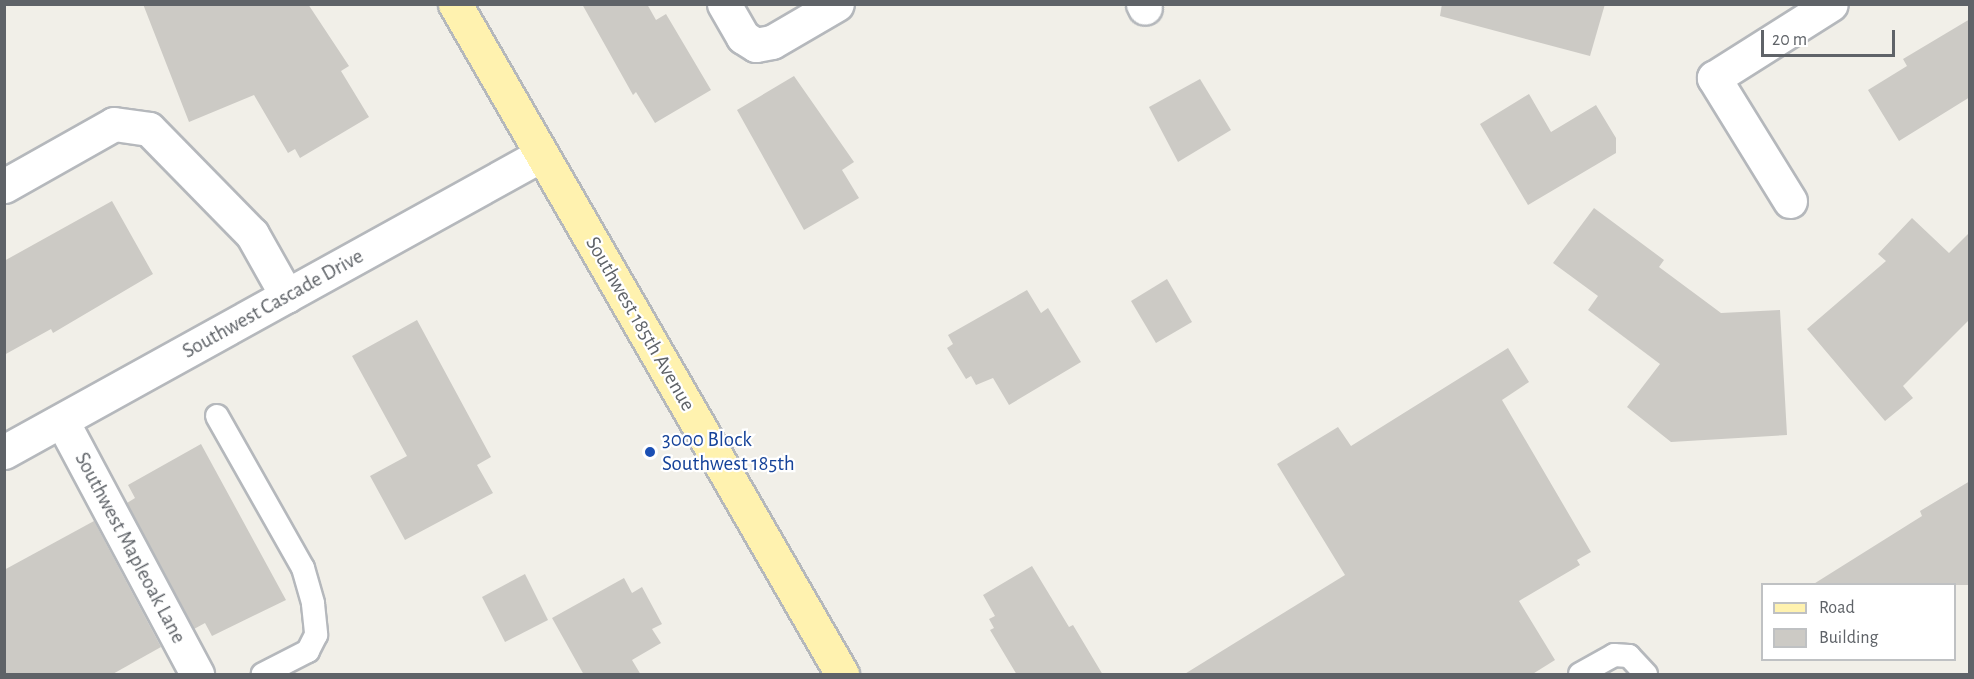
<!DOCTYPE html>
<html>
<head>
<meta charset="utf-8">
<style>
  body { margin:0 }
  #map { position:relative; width:1974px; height:679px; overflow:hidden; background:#f1efe8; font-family:"Alegreya Sans",sans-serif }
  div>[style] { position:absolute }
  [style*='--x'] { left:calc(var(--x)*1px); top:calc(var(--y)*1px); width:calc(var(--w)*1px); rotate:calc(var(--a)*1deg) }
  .building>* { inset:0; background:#cccac5 }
  .roads { filter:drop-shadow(2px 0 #b5b8bc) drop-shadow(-2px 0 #b5b8bc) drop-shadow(0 2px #b5b8bc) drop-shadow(0 -2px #b5b8bc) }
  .lane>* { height:22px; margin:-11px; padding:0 11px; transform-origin:11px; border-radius:11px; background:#fff }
  .street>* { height:33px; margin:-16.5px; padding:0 16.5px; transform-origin:16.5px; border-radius:16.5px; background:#fff }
  .primary>* { height:33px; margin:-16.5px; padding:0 16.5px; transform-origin:16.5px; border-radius:16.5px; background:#fff2af }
  .dots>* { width:16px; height:16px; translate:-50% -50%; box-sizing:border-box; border:3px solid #fff; border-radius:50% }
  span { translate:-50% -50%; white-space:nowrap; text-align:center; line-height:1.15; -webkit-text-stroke:4.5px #fff; paint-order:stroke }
  .street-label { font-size:21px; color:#5f6368 }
  .transit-label { font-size:21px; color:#164399 }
  .left { translate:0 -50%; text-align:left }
  .frame { position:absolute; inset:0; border:6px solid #5f6368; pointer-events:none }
  .legend { position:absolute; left:1761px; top:583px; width:195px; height:78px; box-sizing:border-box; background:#fff; border:2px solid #bfc1c3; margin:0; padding:8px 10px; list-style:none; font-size:18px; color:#5f6368 }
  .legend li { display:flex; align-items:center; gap:12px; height:30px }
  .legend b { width:30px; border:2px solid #bfc1c3 }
  .scale { position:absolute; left:1761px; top:30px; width:134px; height:27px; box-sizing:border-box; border:3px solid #5f6368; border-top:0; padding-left:8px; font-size:18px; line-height:21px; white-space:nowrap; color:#5f6368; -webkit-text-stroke:4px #fff; paint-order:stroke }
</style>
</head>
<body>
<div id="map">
  <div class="building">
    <i style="clip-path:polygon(143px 4px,308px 4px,349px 66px,341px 71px,369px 117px,300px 158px,295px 149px,288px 153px,254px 95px,189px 122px)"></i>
    <i style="clip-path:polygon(582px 4px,647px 4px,656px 20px,666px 14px,711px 90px,655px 123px,636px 92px,633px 95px)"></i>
    <i style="clip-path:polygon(1442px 4px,1605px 4px,1590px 56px,1440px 16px)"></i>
    <i style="clip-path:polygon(1970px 19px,1970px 97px,1899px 141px,1868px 90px,1907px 66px,1903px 59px)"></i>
    <i style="clip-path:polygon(794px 76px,854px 162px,842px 170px,859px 198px,804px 230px,737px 110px)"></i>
    <i style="clip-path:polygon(1200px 79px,1231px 130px,1178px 162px,1149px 107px)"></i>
    <i style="clip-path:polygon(1529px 94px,1551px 132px,1596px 105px,1616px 138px,1616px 153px,1528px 205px,1480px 124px)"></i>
    <i style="clip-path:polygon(112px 201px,153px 274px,53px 333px,51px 329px,4px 355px,4px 261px)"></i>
    <i style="clip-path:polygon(1594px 208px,1664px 260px,1659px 267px,1721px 313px,1780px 310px,1787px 435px,1671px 442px,1627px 407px,1660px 364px,1588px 310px,1598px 296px,1553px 263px)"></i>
    <i style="clip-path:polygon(1912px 218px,1949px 253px,1970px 232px,1970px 319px,1903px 386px,1913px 398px,1885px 421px,1807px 329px,1886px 261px,1878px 254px)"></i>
    <i style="clip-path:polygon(1167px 279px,1192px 322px,1156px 343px,1131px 301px)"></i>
    <i style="clip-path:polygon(1027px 290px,1041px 313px,1048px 308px,1081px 362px,1009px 405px,993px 378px,976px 385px,971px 376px,966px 379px,947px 348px,953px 344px,948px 335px)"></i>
    <i style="clip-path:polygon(417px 320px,491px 457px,477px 465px,493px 493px,405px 540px,370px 476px,407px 456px,352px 356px)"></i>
    <i style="clip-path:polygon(1508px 348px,1529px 382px,1502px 400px,1591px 552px,1577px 560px,1580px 565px,1519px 601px,1555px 660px,1531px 675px,1183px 675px,1345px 575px,1277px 464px,1338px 427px,1351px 446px)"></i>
    <i style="clip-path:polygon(201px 444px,286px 600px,212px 636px,205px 623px,194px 629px,127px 503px,135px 498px,128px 485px)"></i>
    <i style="clip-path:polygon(1970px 481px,1970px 585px,1812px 585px,1922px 516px,1920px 511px)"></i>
    <i style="clip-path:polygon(94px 521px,161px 647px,111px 675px,4px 675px,4px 570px)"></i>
    <i style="clip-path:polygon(1032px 566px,1069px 627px,1073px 625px,1103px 675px,1017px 675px,990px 630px,994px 628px,989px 619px,995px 616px,983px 595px)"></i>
    <i style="clip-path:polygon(525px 574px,548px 620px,505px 642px,482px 597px)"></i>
    <i style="clip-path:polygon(624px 578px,632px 593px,642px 587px,662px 624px,652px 629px,661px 643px,632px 660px,641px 675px,584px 675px,552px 618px)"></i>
  </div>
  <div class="roads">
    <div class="lane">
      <i style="--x:217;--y:416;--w:175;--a:60.5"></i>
      <i style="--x:303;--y:568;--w:37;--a:74"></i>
      <i style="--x:313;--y:604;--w:31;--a:84"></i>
      <i style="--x:316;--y:635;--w:18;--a:117"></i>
      <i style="--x:308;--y:651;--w:51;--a:152.9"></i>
      <i style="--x:1580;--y:674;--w:39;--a:-29"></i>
      <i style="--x:1614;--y:655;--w:15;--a:4"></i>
      <i style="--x:1629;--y:656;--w:25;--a:47"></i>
    </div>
    <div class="street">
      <i style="--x:724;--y:4;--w:38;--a:60"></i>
      <i style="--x:743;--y:37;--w:15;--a:32"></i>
      <i style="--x:756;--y:45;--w:16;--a:-11"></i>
      <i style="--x:772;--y:42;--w:75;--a:-30.3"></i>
      <i style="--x:1143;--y:4;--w:4;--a:63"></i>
      <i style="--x:4;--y:186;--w:126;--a:-29.4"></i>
      <i style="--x:114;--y:124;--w:35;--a:8"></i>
      <i style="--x:149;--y:129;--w:147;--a:45.6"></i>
      <i style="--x:252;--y:234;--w:71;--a:60.6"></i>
      <i style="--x:1790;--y:201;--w:145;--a:-121.7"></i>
      <i style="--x:1714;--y:78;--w:138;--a:-32.3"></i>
      <i style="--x:62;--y:421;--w:287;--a:61.9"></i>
      <i style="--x:4;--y:452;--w:614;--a:-28.95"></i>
    </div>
    <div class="primary">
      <i style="--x:455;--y:4;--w:774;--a:59.99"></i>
    </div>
  </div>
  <div class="dots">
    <i style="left:650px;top:452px;background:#1a4fb4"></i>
  </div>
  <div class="street-label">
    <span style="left:273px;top:304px;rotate:-29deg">Southwest Cascade Drive</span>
    <span style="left:640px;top:324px;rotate:60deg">Southwest 185th Avenue</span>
    <span style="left:130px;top:548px;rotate:62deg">Southwest Mapleoak Lane</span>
  </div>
  <div class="transit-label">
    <span class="left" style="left:662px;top:452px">3000 Block<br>Southwest 185th</span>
  </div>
  <div class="frame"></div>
  <ul class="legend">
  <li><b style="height:8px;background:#fff2af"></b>Road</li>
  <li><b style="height:16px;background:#cccac5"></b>Building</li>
  </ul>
  <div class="scale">20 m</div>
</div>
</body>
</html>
